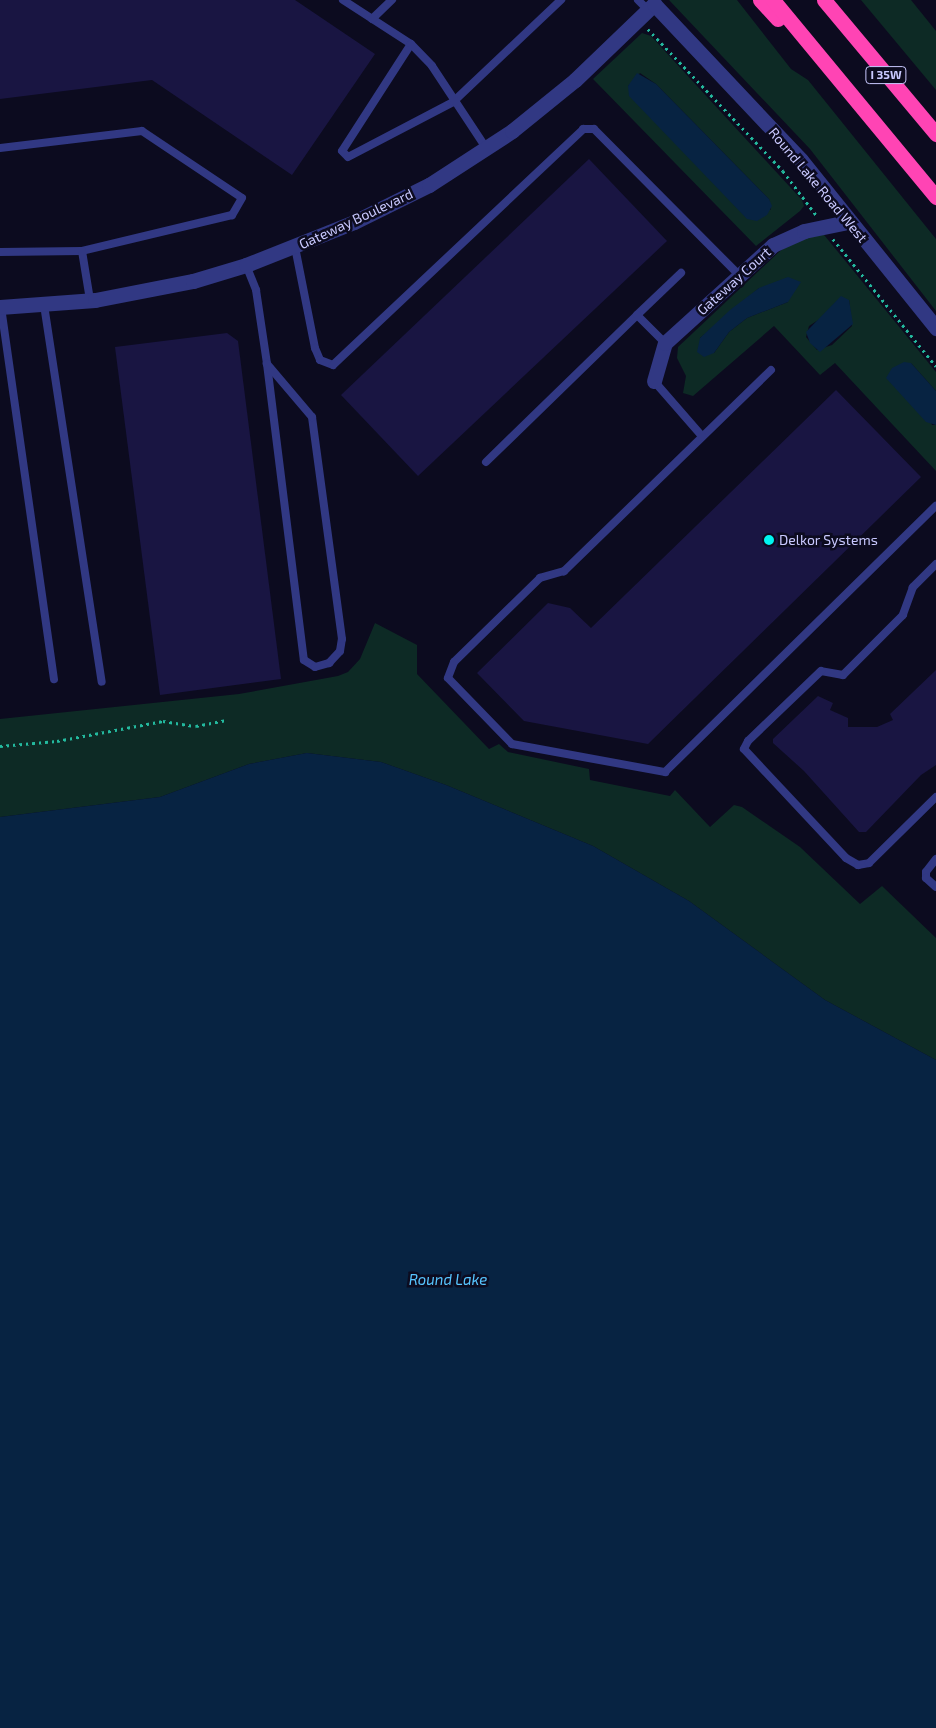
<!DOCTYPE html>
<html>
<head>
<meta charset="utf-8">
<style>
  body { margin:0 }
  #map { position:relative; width:936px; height:1728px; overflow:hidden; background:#0c0b1f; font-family:"Exo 2",sans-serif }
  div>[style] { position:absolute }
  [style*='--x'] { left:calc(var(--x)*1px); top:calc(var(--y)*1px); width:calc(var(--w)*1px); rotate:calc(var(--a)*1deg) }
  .green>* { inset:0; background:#0d2a25 }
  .water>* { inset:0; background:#072342 }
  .building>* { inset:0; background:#191542 }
  .path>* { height:2.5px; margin-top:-1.25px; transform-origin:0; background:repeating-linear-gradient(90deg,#23b99e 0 2.5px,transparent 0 6.5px) }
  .lane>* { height:8px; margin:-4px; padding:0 4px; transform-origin:4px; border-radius:4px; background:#313883 }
  .street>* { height:15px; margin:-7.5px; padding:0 7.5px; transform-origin:7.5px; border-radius:7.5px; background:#313883 }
  .highway>* { height:15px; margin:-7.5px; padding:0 7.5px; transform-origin:7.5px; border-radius:7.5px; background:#ff44b4 }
  .dots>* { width:14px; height:14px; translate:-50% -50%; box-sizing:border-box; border:2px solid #0c0b1f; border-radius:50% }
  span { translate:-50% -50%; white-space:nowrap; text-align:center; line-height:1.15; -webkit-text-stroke:5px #0c0b1f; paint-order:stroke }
  .shield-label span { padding:1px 4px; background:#0c0b1f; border:1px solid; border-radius:4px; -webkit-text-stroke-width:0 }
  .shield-label { font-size:12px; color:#c9c9ff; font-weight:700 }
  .street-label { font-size:14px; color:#c9c9ff }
  .poi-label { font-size:14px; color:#c9c9ff }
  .left { translate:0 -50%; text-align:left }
  .water-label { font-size:15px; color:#57c5ff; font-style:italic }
</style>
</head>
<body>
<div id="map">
  <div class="green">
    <i style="clip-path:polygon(669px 0,737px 0,791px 69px,808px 80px,936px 239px,936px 311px,810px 149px)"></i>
    <i style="clip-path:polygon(861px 0,911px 0,936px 31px,936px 90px)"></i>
    <i style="clip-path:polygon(evenodd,642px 33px,651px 36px,802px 200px,804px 206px,800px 211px,756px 246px,593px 79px,642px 33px,640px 73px,656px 84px,769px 199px,771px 210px,628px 86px,640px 73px)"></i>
    <i style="clip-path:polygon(evenodd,816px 225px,936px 372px,936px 391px,911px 363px,932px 425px,936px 425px,936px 471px,835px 363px,820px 375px,774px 326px,693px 396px,683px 393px,686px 376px,677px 358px,678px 347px,780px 251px,816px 225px,759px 288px,788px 302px,747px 318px,729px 332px,714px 353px,700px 338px,759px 288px,816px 225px,849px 300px,852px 326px,832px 345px,817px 350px,806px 337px,809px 326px,849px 300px)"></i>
    <i style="clip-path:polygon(375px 623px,417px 645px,417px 674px,489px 749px,499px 744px,508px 752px,589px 769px,590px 780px,670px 796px,675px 790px,710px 827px,734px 805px,742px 807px,800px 847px,860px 904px,882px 886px,936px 938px,936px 1060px,825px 1000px,689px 901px,593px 846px,446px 785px,381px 762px,307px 753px,249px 764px,160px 797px,0 817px,0 719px,239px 694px,338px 676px,348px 672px,360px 659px)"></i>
  </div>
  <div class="water">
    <i style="clip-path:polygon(637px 73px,656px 84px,769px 199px,772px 206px,767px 215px,757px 221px,747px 219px,629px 96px,628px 86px)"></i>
    <i style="clip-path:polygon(788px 277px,801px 282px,788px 302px,747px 318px,729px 332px,714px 353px,704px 357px,697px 352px,700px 338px,730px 310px,759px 288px)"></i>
    <i style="clip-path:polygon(841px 296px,849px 300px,853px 324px,820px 352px,810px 343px,806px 332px)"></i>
    <i style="clip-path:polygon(904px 362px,911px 363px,936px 391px,936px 425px,926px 422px,886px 378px,892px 368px)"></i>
    <i style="clip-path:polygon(307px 753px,381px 762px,446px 785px,593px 846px,689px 901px,825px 1000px,936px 1060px,936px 1728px,0 1728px,0 817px,160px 797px,249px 764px)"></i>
  </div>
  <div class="building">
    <i style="clip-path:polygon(0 0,295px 0,375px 54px,292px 175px,152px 80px,0 99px)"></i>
    <i style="clip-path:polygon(589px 159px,667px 241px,418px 476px,341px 395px)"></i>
    <i style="clip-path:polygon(227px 333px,238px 341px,281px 679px,160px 695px,115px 347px)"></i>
    <i style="clip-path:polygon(836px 390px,921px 477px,648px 744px,524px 721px,477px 673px,548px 603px,570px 608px,591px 628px)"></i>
    <i style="clip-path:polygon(936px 670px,936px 765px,921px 775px,866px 832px,859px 832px,804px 771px,773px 743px,773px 739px,818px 696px,833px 703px,830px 710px,848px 718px,848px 727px,877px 727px,893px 720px,890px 714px)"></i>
  </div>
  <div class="path">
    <i style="--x:648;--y:29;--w:196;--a:46.4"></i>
    <i style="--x:783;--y:171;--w:56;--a:52.9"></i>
    <i style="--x:833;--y:239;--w:164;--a:51"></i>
    <i style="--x:0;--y:746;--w:57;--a:-5"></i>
    <i style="--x:57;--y:741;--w:108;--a:-10.7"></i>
    <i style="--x:163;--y:721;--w:33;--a:9"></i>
    <i style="--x:196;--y:726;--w:31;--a:-11"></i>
  </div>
  <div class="lane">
    <i style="--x:343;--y:0;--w:81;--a:32.9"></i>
    <i style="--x:411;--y:44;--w:127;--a:122.8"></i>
    <i style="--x:342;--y:151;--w:8;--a:45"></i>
    <i style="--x:348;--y:157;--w:119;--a:-27.6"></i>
    <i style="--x:453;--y:102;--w:149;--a:-43.4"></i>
    <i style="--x:638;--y:0;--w:14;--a:45"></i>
    <i style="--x:372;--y:19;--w:28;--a:-44"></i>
    <i style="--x:411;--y:44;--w:30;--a:46"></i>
    <i style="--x:432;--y:66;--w:98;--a:56.6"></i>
    <i style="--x:0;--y:148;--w:143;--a:-6.8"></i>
    <i style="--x:142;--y:131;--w:120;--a:33.8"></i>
    <i style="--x:242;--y:198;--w:20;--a:120"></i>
    <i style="--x:232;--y:215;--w:154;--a:166.5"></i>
    <i style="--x:82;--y:251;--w:82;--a:179.3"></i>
    <i style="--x:295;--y:247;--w:103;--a:78.8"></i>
    <i style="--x:315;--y:348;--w:13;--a:67"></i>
    <i style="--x:320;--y:360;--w:14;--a:21"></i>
    <i style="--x:333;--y:365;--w:344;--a:-43.3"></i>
    <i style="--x:583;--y:129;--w:11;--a:0"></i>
    <i style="--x:594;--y:129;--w:206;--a:45.2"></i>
    <i style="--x:82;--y:251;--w:50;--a:80.7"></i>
    <i style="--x:246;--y:265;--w:27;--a:68"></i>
    <i style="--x:256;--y:290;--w:75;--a:81.5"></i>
    <i style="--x:267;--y:364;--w:298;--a:82.9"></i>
    <i style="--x:304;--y:660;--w:13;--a:32"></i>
    <i style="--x:315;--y:667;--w:15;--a:-16"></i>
    <i style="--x:329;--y:663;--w:16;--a:-47"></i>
    <i style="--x:340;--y:651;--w:12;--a:-81"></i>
    <i style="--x:342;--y:639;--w:224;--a:-97.7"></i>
    <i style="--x:312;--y:417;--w:70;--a:-130.3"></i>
    <i style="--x:44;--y:305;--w:381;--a:81.3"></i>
    <i style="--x:1;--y:307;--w:376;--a:81.9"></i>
    <i style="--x:637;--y:315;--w:61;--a:-43.7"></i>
    <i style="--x:771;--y:370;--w:289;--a:135.8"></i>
    <i style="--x:564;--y:571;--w:25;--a:164"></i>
    <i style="--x:540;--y:578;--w:120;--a:135.7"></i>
    <i style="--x:454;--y:662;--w:17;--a:111"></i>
    <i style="--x:448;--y:678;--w:92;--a:45.9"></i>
    <i style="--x:512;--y:744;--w:156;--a:10.4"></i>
    <i style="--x:665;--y:772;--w:380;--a:-44.5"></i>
    <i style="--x:654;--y:381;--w:73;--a:48.9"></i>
    <i style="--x:486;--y:462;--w:211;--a:-44.2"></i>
    <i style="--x:637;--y:315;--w:40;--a:45"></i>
    <i style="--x:936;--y:564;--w:33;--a:135"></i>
    <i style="--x:913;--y:587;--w:30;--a:110"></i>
    <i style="--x:903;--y:615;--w:85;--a:135"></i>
    <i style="--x:843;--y:675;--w:22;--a:-170"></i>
    <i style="--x:821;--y:671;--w:101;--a:136.2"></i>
    <i style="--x:748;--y:741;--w:9;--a:117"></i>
    <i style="--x:744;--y:749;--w:149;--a:46.9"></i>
    <i style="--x:846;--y:858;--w:14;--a:30"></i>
    <i style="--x:858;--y:865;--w:11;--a:-10"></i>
    <i style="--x:869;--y:863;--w:94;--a:-44.6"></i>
    <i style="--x:936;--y:859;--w:16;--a:128"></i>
    <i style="--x:926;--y:872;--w:6;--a:90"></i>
    <i style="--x:926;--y:878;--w:13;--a:42"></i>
  </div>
  <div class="street">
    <i style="--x:0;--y:307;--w:95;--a:-4.2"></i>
    <i style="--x:95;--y:300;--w:100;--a:-11"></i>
    <i style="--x:193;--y:281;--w:55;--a:-16.8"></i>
    <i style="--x:246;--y:265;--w:116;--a:-21.7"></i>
    <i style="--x:354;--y:222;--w:84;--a:-26.3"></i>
    <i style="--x:429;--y:185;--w:99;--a:-33"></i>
    <i style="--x:512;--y:131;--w:81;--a:-39"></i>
    <i style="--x:575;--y:80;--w:110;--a:-43.9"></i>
    <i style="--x:654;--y:4;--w:214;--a:46.7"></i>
    <i style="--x:801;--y:160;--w:216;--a:51.2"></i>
    <i style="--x:654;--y:381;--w:40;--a:-74"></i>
    <i style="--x:665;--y:343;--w:146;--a:-42.2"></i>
    <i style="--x:773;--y:245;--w:34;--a:-24"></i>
    <i style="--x:804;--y:231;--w:45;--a:-11.6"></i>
  </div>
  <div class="highway">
    <i style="--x:760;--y:0;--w:26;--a:47"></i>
    <i style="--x:773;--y:0;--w:256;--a:50.4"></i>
    <i style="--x:824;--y:0;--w:175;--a:50.1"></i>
  </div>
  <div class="dots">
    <i style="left:769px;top:540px;background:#00f4f0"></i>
  </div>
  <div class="shield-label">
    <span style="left:886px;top:75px">I 35W</span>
  </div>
  <div class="street-label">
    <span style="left:818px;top:185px;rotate:50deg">Round Lake Road West</span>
    <span style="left:356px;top:219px;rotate:-25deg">Gateway Boulevard</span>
    <span style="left:734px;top:281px;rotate:-42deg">Gateway Court</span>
  </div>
  <div class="poi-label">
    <span class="left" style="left:779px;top:540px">Delkor Systems</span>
  </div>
  <div class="water-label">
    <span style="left:448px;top:1280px">Round Lake</span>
  </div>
</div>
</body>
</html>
